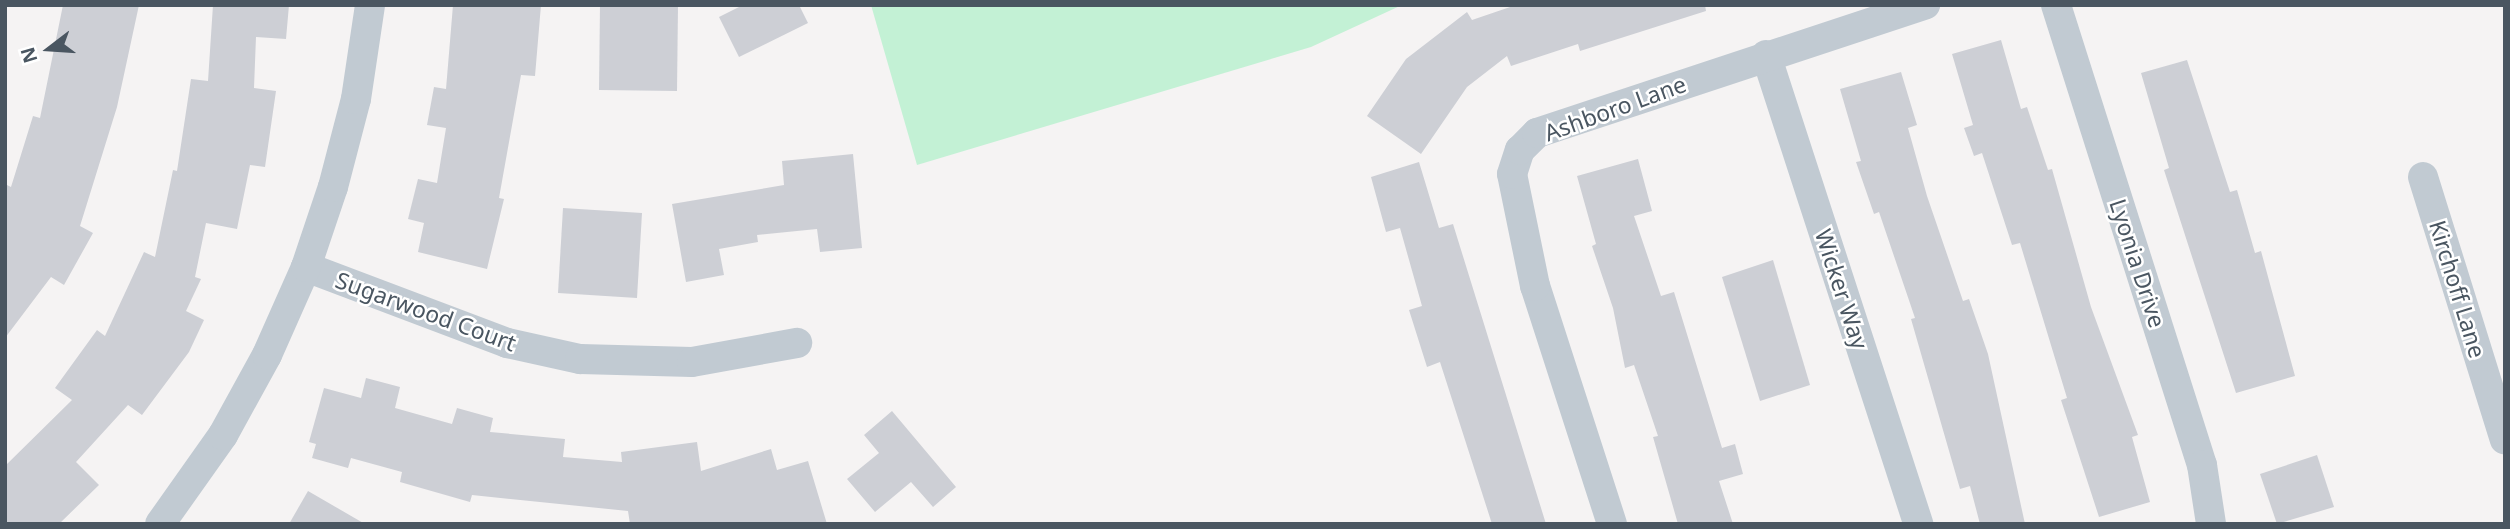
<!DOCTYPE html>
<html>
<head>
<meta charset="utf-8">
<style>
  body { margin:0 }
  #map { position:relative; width:2510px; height:529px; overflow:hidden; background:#f5f3f3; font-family:"Noto Sans",sans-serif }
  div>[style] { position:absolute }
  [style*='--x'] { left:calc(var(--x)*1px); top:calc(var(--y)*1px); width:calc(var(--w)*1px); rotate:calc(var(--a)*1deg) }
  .green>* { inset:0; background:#c3f1d5 }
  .building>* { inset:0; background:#cdcfd5 }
  .street>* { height:30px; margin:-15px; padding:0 15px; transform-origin:15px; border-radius:15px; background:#c1cad2 }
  span { translate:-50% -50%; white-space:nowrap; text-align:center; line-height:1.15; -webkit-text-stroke:5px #fff; paint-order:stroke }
  .street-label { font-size:23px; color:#4a5661 }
  .frame { position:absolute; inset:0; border:7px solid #4a5661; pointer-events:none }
  .north { position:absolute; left:14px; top:14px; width:70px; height:70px; -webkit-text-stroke:5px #fff; paint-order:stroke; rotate:253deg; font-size:19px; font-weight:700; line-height:28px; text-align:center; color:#4a5661 }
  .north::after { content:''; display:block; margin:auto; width:24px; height:32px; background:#4a5661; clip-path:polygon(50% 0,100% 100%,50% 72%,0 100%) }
</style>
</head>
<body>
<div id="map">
  <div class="green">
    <i style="clip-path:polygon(871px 5px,1402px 5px,1311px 47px,917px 165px)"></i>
  </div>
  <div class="building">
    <i style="clip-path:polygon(63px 5px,139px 5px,117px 107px,80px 226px,93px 233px,64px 285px,51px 277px,5px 338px,5px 184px,11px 187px,33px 116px,40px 118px)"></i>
    <i style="clip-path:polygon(213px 5px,289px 5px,286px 39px,256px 37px,254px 88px,276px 91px,265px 167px,250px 165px,237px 229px,206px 223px,195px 277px,201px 279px,186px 311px,204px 320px,189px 352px,142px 415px,128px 405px,76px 462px,99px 485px,59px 524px,5px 524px,5px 466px,72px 400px,55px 388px,97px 330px,105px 336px,144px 252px,155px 257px,173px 170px,177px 171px,191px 79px,208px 81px)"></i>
    <i style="clip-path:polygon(453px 5px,541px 5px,535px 76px,521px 75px,499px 198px,504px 199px,487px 269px,418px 252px,424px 223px,408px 219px,418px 179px,437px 183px,446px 128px,427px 125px,434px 87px,446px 89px)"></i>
    <i style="clip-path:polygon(600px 5px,678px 5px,677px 91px,599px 90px)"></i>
    <i style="clip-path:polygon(743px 5px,799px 5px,808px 23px,739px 57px,719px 17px)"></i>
    <i style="clip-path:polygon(1516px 5px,1705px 5px,1706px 11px,1580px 51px,1578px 44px,1511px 66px,1507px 56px,1467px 87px,1421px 154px,1367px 116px,1406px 59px,1467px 12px,1472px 20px)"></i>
    <i style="clip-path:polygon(2001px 40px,2021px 109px,2027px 107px,2048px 170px,2052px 169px,2091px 307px,2138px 435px,2132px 437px,2150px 502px,2099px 517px,2061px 400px,2067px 398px,2020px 243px,2012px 245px,1982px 153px,1974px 156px,1964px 128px,1973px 125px,1952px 54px)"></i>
    <i style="clip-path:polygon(2187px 60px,2230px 192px,2237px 190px,2255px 253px,2261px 251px,2295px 376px,2236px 393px,2164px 170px,2169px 168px,2141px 73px)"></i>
    <i style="clip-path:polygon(1901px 72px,1917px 125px,1908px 128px,1927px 196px,1963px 301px,1969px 299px,1988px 354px,2025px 524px,1980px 524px,1970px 486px,1960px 489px,1911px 319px,1915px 318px,1879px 212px,1874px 214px,1856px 162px,1861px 161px,1840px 89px)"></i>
    <i style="clip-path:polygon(853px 154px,862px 248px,820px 252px,817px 229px,757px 235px,758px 242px,719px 249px,724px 275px,686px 282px,672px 204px,784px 185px,782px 161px)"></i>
    <i style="clip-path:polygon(1638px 159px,1652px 211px,1634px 216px,1661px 296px,1674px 292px,1722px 448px,1735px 444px,1743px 474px,1719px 481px,1733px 524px,1678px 524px,1653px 437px,1658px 436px,1634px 365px,1625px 368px,1613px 308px,1592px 246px,1596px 244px,1577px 176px)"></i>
    <i style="clip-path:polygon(1419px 162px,1439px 228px,1453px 224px,1546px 524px,1492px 524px,1440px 362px,1427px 367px,1409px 310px,1422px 306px,1400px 228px,1386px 232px,1371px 177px)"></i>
    <i style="clip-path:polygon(563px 208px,642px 213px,637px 298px,558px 293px)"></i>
    <i style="clip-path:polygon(1773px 260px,1810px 385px,1760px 401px,1722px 277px)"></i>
    <i style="clip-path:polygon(366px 378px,400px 387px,395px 408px,452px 424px,457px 408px,493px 418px,490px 432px,565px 439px,563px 457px,622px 462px,621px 452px,697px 442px,701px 471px,771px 449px,777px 470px,808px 461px,827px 524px,630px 524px,628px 511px,472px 495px,470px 502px,400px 482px,402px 472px,351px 458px,348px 468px,312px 458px,316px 444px,309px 442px,324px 388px,361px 398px)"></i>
    <i style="clip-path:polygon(892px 411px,956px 487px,933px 507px,911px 482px,875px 512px,847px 479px,879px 453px,864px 435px)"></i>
    <i style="clip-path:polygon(2317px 455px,2334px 507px,2277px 524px,2260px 474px)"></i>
    <i style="clip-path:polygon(308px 491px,365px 524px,289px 524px)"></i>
  </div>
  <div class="street">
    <i style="--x:2056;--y:5;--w:483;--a:72.4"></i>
    <i style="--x:2202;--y:465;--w:60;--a:81.3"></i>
    <i style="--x:1766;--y:55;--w:493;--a:72"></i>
    <i style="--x:2423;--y:177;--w:275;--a:72.7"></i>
    <i style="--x:306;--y:267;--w:215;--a:20.7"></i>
    <i style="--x:507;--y:343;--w:75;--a:12.4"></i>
    <i style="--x:580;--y:359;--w:112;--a:1.5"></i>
    <i style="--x:692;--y:362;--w:107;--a:-10.3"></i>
    <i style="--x:160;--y:524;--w:109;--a:-54.7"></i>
    <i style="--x:223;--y:435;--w:91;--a:-61.2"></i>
    <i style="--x:267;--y:355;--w:96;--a:-66.1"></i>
    <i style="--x:306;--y:267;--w:84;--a:-71.4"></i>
    <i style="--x:333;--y:187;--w:91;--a:-75.4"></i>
    <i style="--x:356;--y:99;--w:95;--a:-81.5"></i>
    <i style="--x:1612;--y:524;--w:250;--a:-107.9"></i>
    <i style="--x:1535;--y:286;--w:114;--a:-101.6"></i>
    <i style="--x:1512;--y:174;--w:25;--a:-72"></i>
    <i style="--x:1520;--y:150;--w:24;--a:-45"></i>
    <i style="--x:1537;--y:133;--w:409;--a:-18.3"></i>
  </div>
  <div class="street-label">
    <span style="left:1615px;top:108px;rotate:-20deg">Ashboro Lane</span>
    <span style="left:2138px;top:263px;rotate:72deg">Lyonia Drive</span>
    <span style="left:1842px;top:289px;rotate:72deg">Wicker Way</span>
    <span style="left:2458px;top:289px;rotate:73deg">Kirchoff Lane</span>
    <span style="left:426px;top:311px;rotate:20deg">Sugarwood Court</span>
  </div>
  <div class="frame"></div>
  <div class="north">N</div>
</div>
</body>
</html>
